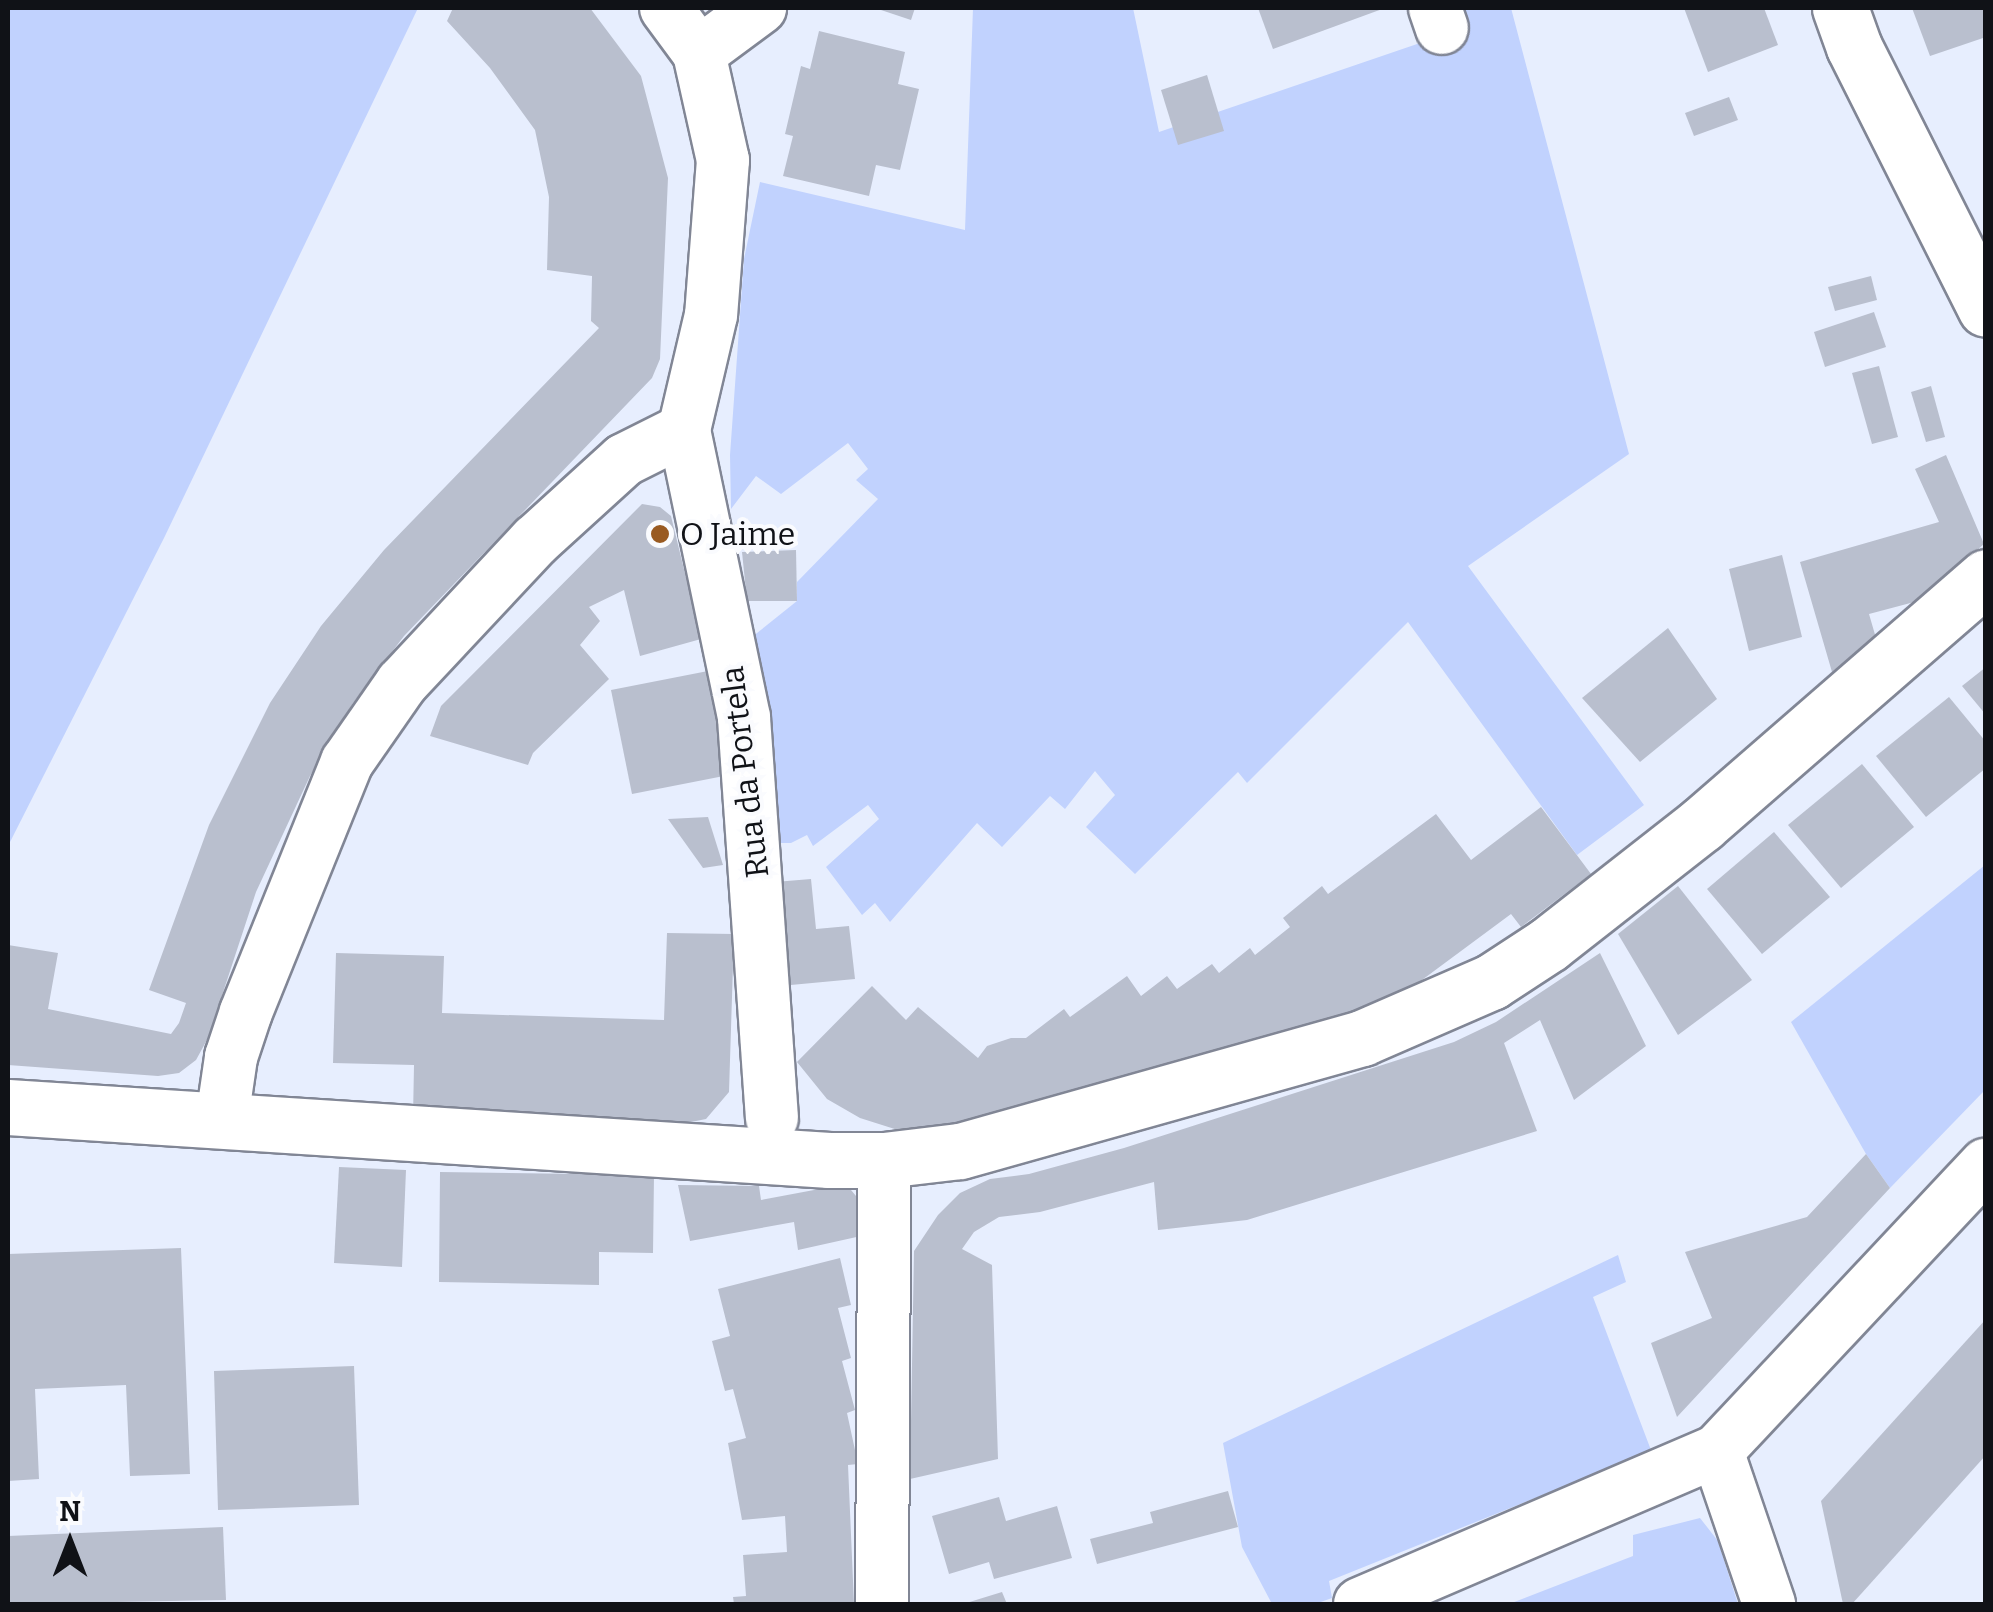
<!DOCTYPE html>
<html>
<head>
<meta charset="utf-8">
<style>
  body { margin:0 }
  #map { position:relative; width:1993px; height:1612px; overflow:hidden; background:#e7eefe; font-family:Bitter,serif }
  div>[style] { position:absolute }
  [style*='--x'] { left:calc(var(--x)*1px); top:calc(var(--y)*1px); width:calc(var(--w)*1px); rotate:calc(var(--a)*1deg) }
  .green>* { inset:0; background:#c1d2fe }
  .building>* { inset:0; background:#b9bfce }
  .roads { filter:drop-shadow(2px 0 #818695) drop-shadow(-2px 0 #818695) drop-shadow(0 2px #818695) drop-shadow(0 -2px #818695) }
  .minor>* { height:52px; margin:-26px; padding:0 26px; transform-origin:26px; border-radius:26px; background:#fff }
  .tertiary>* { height:55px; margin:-27.5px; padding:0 27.5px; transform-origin:27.5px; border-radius:27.5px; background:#fff }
  .secondary>* { height:55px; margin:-27.5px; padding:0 27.5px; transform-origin:27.5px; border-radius:27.5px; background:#fff }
  .dots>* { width:28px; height:28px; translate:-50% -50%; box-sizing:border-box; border:5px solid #fafbfe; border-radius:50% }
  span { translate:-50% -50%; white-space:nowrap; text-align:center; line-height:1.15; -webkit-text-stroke:8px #fafbfe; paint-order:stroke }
  .poi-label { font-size:32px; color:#101217 }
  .left { translate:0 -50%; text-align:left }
  .street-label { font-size:32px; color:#101217 }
  .frame { position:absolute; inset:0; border:10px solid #101217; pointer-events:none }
  .north { position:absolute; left:20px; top:1492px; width:100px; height:100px; -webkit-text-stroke:8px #fafbfe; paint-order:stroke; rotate:0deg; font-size:28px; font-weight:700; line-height:40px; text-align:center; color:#101217 }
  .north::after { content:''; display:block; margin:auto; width:35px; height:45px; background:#101217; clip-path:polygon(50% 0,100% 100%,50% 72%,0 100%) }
</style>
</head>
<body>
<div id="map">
  <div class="green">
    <i style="clip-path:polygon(8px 8px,418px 8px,164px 538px,8px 846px)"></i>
    <i style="clip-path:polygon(973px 8px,1133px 8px,1159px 132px,1461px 29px,1455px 8px,1511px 8px,1629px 454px,1468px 566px,1644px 805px,1577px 855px,1408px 622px,1247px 783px,1238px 772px,1135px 874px,1086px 827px,1115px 795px,1095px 771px,1065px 809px,1050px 796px,1002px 847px,977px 823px,890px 922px,875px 903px,862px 915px,826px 867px,879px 819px,868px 805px,813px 846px,807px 835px,791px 843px,767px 843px,747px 641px,797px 601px,797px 582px,878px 499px,856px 480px,868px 469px,848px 443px,781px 494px,756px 476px,731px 509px,730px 455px,744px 259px,760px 182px,965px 230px)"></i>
    <i style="clip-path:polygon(1985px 865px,1985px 1090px,1890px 1188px,1866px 1154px,1791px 1022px)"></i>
    <i style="clip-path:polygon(1618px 1255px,1626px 1282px,1593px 1297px,1657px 1466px,1605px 1470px,1329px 1581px,1332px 1598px,1315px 1604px,1272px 1604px,1242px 1547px,1223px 1443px)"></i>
    <i style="clip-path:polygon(1700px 1518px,1718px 1541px,1738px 1604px,1509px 1604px,1633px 1556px,1633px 1535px)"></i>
  </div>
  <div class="building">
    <i style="clip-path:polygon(453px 8px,590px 8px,641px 76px,668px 178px,660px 359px,652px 378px,404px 636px,353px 703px,310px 776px,256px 892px,208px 1038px,196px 1060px,179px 1073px,158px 1076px,8px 1065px,8px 945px,58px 953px,48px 1009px,171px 1034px,179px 1023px,186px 1003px,149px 990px,209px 825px,270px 703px,321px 626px,384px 550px,599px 328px,591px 321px,592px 276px,547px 270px,549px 197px,535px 130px,490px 68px,447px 21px)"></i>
    <i style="clip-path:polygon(875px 8px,915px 8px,911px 20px)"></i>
    <i style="clip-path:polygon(1258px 8px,1385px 8px,1273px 49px)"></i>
    <i style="clip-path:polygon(1684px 8px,1764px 8px,1778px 45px,1708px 72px)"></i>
    <i style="clip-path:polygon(1912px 8px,1986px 8px,1986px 37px,1930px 56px)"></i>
    <i style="clip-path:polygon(819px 31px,905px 52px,898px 84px,919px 89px,900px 170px,876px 165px,869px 196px,783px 176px,793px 136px,785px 134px,801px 66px,810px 69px)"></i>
    <i style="clip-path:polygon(1207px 75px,1224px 131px,1178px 145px,1161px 90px)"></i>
    <i style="clip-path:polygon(1729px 97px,1738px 120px,1694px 136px,1685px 113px)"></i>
    <i style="clip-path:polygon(1871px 276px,1877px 300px,1835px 311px,1828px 287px)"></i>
    <i style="clip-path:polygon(1874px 312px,1886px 347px,1825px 367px,1814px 332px)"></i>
    <i style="clip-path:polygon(1879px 366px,1898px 437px,1872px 444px,1852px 373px)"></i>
    <i style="clip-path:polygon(1931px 386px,1945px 437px,1926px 442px,1911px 392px)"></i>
    <i style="clip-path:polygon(1946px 455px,1984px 544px,1918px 601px,1869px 614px,1876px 638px,1832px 672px,1800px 562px,1939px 522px,1915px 469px)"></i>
    <i style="clip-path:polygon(642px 504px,660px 507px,671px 516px,701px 639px,640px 656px,624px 590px,589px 607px,600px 621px,580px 645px,609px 679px,533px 753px,528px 765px,430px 736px,441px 706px)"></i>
    <i style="clip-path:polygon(796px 550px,797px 601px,747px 601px,742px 552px)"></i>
    <i style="clip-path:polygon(1782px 555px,1802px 637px,1749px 651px,1729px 569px)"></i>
    <i style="clip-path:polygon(1668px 628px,1717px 699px,1640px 762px,1582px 698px)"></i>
    <i style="clip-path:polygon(1986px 667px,1986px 715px,1962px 686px)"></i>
    <i style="clip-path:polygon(708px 671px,729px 775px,632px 794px,611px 690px)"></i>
    <i style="clip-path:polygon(1949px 697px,1986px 742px,1986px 768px,1926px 817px,1876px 756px)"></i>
    <i style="clip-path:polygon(1862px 764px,1914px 827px,1841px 888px,1788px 825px)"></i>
    <i style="clip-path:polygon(1541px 807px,1591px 874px,1521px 927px,1511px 914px,1403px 994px,1359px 1011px,929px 1131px,901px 1131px,860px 1118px,827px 1099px,797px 1062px,872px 986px,906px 1020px,918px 1007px,978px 1058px,987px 1046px,1011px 1038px,1026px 1038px,1064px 1009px,1070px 1017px,1127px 976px,1141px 996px,1167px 976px,1177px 989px,1212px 964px,1219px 973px,1250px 948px,1255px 955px,1290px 927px,1283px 918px,1322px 886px,1328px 894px,1436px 814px,1471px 860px)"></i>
    <i style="clip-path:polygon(708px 817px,723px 865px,703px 868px,668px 819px)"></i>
    <i style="clip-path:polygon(1774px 832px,1830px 897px,1762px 954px,1707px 889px)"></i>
    <i style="clip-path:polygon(811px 879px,816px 929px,849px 926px,855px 979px,780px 986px,775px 882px)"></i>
    <i style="clip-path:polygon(1678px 886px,1752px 980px,1678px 1035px,1618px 934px)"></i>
    <i style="clip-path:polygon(667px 933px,734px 934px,729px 1092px,706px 1119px,661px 1128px,413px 1117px,414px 1065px,333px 1063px,336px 953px,444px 956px,442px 1013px,664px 1020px)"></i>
    <i style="clip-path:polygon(1600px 953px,1646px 1046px,1574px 1100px,1540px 1020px,1504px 1043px,1537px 1131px,1247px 1220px,1158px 1230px,1154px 1182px,1040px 1212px,999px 1217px,974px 1232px,962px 1249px,992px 1265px,998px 1459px,910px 1479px,914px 1251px,938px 1215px,960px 1193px,990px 1179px,1029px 1174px,1124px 1148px,1454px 1042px,1496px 1022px)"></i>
    <i style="clip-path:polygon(1866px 1154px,1890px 1188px,1677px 1417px,1651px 1343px,1712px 1318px,1685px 1252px,1807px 1217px)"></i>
    <i style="clip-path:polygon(339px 1167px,406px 1170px,402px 1267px,334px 1263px)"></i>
    <i style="clip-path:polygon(440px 1172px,654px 1175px,653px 1253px,599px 1252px,599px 1285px,439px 1282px)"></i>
    <i style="clip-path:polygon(846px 1184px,856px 1196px,861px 1236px,798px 1250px,794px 1222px,690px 1241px,678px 1185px,759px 1186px,761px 1200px)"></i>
    <i style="clip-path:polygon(181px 1248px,190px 1474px,130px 1476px,126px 1385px,35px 1389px,39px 1479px,8px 1481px,8px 1254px)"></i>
    <i style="clip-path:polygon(840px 1258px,851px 1305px,838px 1308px,851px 1358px,842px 1361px,855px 1410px,847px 1413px,858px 1464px,848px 1465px,854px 1604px,734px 1604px,733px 1597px,746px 1596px,743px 1555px,787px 1552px,785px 1516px,742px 1520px,728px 1443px,746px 1438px,733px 1389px,725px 1391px,712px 1341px,730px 1336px,718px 1289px)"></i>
    <i style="clip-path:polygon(1986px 1319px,1986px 1455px,1852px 1604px,1843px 1604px,1821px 1501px)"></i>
    <i style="clip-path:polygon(354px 1366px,359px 1505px,218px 1510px,214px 1371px)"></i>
    <i style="clip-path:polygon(1228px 1491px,1238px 1527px,1097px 1564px,1090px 1539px,1153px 1523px,1150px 1512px)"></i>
    <i style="clip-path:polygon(999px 1497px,1006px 1521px,1057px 1506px,1072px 1558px,994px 1579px,989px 1562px,949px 1574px,932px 1516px)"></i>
    <i style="clip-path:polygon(223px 1527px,226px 1600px,8px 1604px,8px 1536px)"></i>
    <i style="clip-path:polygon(1002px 1592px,1007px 1604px,963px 1604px)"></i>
  </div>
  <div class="roads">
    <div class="minor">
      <i style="--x:666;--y:8;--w:56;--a:53.7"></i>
      <i style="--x:699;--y:53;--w:110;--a:77.4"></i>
      <i style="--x:723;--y:160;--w:155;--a:94.4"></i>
      <i style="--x:711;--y:315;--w:118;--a:103.2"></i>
      <i style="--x:684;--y:430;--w:294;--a:78.2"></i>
      <i style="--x:744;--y:718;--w:401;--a:86"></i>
      <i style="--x:1435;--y:8;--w:21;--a:71"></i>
      <i style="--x:699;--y:53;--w:76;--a:-36.4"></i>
      <i style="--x:222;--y:1119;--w:63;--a:-81.7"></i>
      <i style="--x:231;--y:1057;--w:47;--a:-71.6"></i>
      <i style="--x:246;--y:1012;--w:270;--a:-68"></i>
      <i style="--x:347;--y:762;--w:96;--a:-55.2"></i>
      <i style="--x:402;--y:683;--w:195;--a:-46.9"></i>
      <i style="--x:535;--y:541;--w:120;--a:-42.3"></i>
      <i style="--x:624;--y:460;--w:67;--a:-26.6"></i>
      <i style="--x:1717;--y:1451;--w:162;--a:71.2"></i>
      <i style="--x:882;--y:1604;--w:444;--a:-89.7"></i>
      <i style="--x:1360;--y:1604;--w:388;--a:-23.2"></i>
      <i style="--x:1717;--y:1451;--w:393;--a:-46.8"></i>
    </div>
    <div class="tertiary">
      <i style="--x:8;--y:1107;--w:823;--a:3.69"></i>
      <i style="--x:829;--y:1160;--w:55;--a:0"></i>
      <i style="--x:884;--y:1160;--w:77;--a:-6.8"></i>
      <i style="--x:960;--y:1151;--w:418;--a:-15.7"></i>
      <i style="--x:1362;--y:1038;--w:141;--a:-23.5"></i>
      <i style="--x:1491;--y:982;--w:69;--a:-33.2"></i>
      <i style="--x:1549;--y:944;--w:194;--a:-38.1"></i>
      <i style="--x:1702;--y:824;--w:376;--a:-41"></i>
    </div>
    <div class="secondary">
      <i style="--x:1840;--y:8;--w:41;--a:70.3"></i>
      <i style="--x:1854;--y:47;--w:293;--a:63.3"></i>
    </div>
  </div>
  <div class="dots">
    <i style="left:660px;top:534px;background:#995a21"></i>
  </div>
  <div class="poi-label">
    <span class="left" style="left:680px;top:534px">O Jaime</span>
  </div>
  <div class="street-label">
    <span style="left:745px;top:772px;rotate:-97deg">Rua da Portela</span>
  </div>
  <div class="frame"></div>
  <div class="north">N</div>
</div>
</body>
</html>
